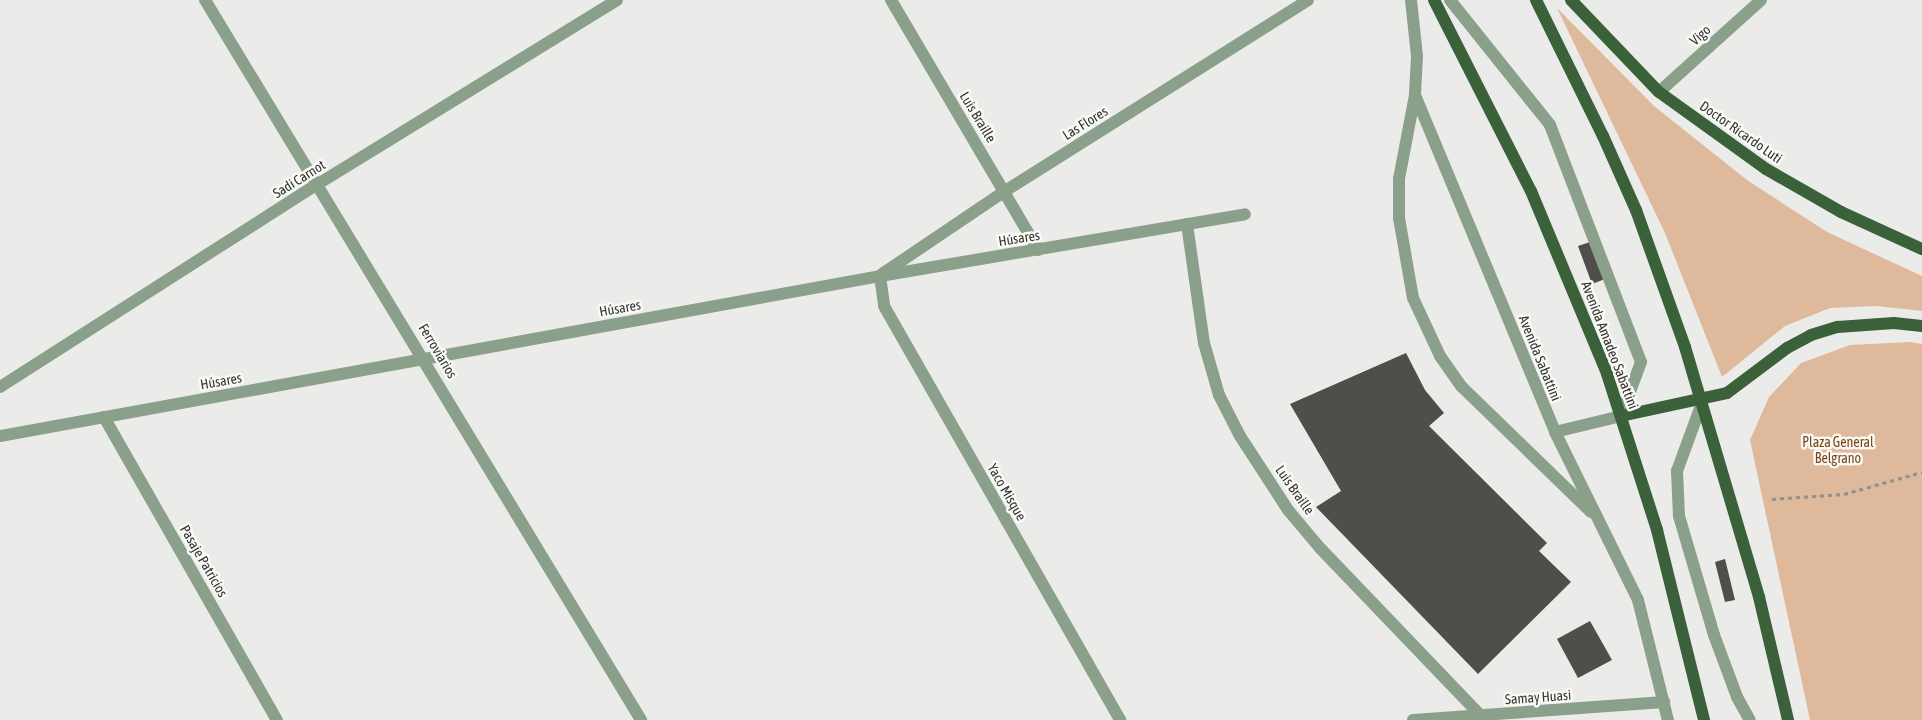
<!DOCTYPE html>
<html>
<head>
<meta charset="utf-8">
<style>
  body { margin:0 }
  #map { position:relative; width:1922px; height:720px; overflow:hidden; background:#ebece9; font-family:"Asap Condensed",sans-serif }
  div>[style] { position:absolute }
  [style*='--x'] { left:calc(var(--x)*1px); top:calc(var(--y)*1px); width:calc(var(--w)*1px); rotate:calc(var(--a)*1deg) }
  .green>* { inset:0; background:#dfb99c }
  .building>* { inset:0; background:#4f4e4b }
  .path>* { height:3px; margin-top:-1.5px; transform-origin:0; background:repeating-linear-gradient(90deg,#919290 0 4px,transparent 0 8px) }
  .service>* { height:12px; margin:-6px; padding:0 6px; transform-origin:6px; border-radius:6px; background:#8ba08a }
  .minor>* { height:12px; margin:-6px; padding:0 6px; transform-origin:6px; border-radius:6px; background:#8ba08a }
  .primary>* { height:12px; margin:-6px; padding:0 6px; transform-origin:6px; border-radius:6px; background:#3b613b }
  span { translate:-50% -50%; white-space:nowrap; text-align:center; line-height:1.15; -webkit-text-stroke:5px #f9f9f6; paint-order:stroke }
  .street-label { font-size:14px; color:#343533 }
  .park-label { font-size:14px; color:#7b4614 }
</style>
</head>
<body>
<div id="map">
  <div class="green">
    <i style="clip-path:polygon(1557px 8px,1654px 106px,1747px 180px,1827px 232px,1922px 276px,1922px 311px,1876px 306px,1830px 308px,1785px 326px,1722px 377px,1665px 233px)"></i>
    <i style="clip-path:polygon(1910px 342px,1922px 344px,1922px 720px,1810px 720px,1750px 440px,1769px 397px,1801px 363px,1850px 345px)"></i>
  </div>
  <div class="building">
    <i style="clip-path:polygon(1590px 242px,1605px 279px,1592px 284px,1578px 246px)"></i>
    <i style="clip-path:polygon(1406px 353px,1425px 390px,1444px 413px,1429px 426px,1547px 543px,1539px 551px,1571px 582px,1478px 674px,1316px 507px,1341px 491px,1290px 404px)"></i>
    <i style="clip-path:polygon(1725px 559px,1735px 600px,1725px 602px,1715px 562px)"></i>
    <i style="clip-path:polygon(1590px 621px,1612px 660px,1578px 678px,1557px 639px)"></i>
  </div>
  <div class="path">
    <i style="--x:1772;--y:499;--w:72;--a:-4"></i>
    <i style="--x:1844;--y:494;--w:81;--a:-15.8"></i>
  </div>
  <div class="service">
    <i style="--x:1450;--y:0;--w:160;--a:51.3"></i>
    <i style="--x:1550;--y:125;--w:254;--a:69"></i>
    <i style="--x:1641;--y:362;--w:58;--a:110.3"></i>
    <i style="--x:1703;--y:400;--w:76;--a:110.1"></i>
    <i style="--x:1677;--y:471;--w:45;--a:87.5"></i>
    <i style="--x:1679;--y:516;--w:124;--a:73.6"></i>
    <i style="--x:1714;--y:635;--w:66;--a:69.6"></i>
    <i style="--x:1737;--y:697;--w:26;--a:61"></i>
  </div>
  <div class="minor">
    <i style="--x:205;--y:0;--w:842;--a:58.8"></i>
    <i style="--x:891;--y:0;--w:290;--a:59.5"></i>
    <i style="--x:1411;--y:0;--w:56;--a:83.9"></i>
    <i style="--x:1417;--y:56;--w:39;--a:93"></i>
    <i style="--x:1415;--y:95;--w:365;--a:67.4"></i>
    <i style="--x:1555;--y:432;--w:187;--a:63.7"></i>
    <i style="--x:1638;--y:600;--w:124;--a:76"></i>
    <i style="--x:1659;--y:92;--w:137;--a:-42"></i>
    <i style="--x:1415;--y:95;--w:86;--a:100.8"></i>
    <i style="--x:1399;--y:179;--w:39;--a:90"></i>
    <i style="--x:1399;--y:218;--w:81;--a:80.1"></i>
    <i style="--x:1413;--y:298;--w:64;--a:65"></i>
    <i style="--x:1440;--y:356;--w:37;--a:55"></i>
    <i style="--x:1461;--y:386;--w:181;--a:44.1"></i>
    <i style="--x:1187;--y:224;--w:120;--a:81.9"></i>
    <i style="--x:1204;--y:343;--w:54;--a:73.9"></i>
    <i style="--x:1219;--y:395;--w:46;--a:62.9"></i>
    <i style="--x:1240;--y:436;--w:88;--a:57"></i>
    <i style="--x:1288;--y:510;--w:50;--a:49.9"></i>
    <i style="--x:1320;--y:548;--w:234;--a:46.2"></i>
    <i style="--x:882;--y:274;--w:148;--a:-34"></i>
    <i style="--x:1005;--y:191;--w:358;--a:-32.2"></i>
    <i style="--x:880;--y:276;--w:30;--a:82"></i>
    <i style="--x:884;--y:306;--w:477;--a:60.3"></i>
    <i style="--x:0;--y:387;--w:377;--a:-32.6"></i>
    <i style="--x:318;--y:184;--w:351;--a:-31.6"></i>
    <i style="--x:104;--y:417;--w:349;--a:60.3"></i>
    <i style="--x:1555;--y:432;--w:68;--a:-13.6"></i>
    <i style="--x:0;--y:436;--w:894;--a:-10.3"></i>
    <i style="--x:880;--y:276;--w:370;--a:-9.6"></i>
    <i style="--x:1413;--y:720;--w:252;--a:-4.1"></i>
  </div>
  <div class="primary">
    <i style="--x:1434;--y:0;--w:214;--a:63.1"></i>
    <i style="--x:1531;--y:191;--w:198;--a:67.4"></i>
    <i style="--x:1607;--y:374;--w:164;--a:72.2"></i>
    <i style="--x:1657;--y:530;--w:196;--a:76.1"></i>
    <i style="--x:1536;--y:0;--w:152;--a:63.8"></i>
    <i style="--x:1603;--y:136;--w:81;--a:66"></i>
    <i style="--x:1636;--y:210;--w:145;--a:70.3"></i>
    <i style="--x:1685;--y:347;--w:261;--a:73.5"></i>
    <i style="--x:1759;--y:597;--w:126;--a:76.7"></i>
    <i style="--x:1571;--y:0;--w:127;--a:46.3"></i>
    <i style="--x:1659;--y:92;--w:132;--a:35.7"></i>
    <i style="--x:1766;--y:169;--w:86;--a:29.8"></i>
    <i style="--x:1841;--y:212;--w:89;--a:24.6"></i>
    <i style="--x:1621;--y:416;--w:108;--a:-12.2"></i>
    <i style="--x:1727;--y:393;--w:75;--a:-36.9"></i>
    <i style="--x:1787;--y:348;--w:27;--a:-28"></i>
    <i style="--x:1811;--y:335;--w:28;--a:-17"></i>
    <i style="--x:1838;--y:327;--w:56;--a:-4.1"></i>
    <i style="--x:1894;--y:323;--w:28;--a:6"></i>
  </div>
  <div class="street-label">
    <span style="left:1700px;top:35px;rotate:-42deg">Vigo</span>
    <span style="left:978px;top:117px;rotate:59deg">Luis Braille</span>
    <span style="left:1085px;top:123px;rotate:-32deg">Las Flores</span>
    <span style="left:1741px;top:132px;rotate:35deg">Doctor Ricardo Luti</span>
    <span style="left:299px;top:179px;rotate:-32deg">Sadi Carnot</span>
    <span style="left:1019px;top:238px;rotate:-9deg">Húsares</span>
    <span style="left:620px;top:308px;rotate:-10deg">Húsares</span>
    <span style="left:1610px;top:345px;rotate:69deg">Avenida Amadeo Sabattini</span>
    <span style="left:438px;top:351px;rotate:59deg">Ferroviarios</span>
    <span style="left:1540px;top:358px;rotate:68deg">Avenida Sabattini</span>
    <span style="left:221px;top:381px;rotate:-10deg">Húsares</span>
    <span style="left:1295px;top:490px;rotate:55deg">Luis Braille</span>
    <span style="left:1007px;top:492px;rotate:60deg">Yaco Misque</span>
    <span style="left:204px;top:561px;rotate:60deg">Pasaje Patricios</span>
    <span style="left:1538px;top:697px;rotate:-4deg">Samay Huasi</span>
  </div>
  <div class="park-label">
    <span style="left:1838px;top:450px">Plaza General<br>Belgrano</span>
  </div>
</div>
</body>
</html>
